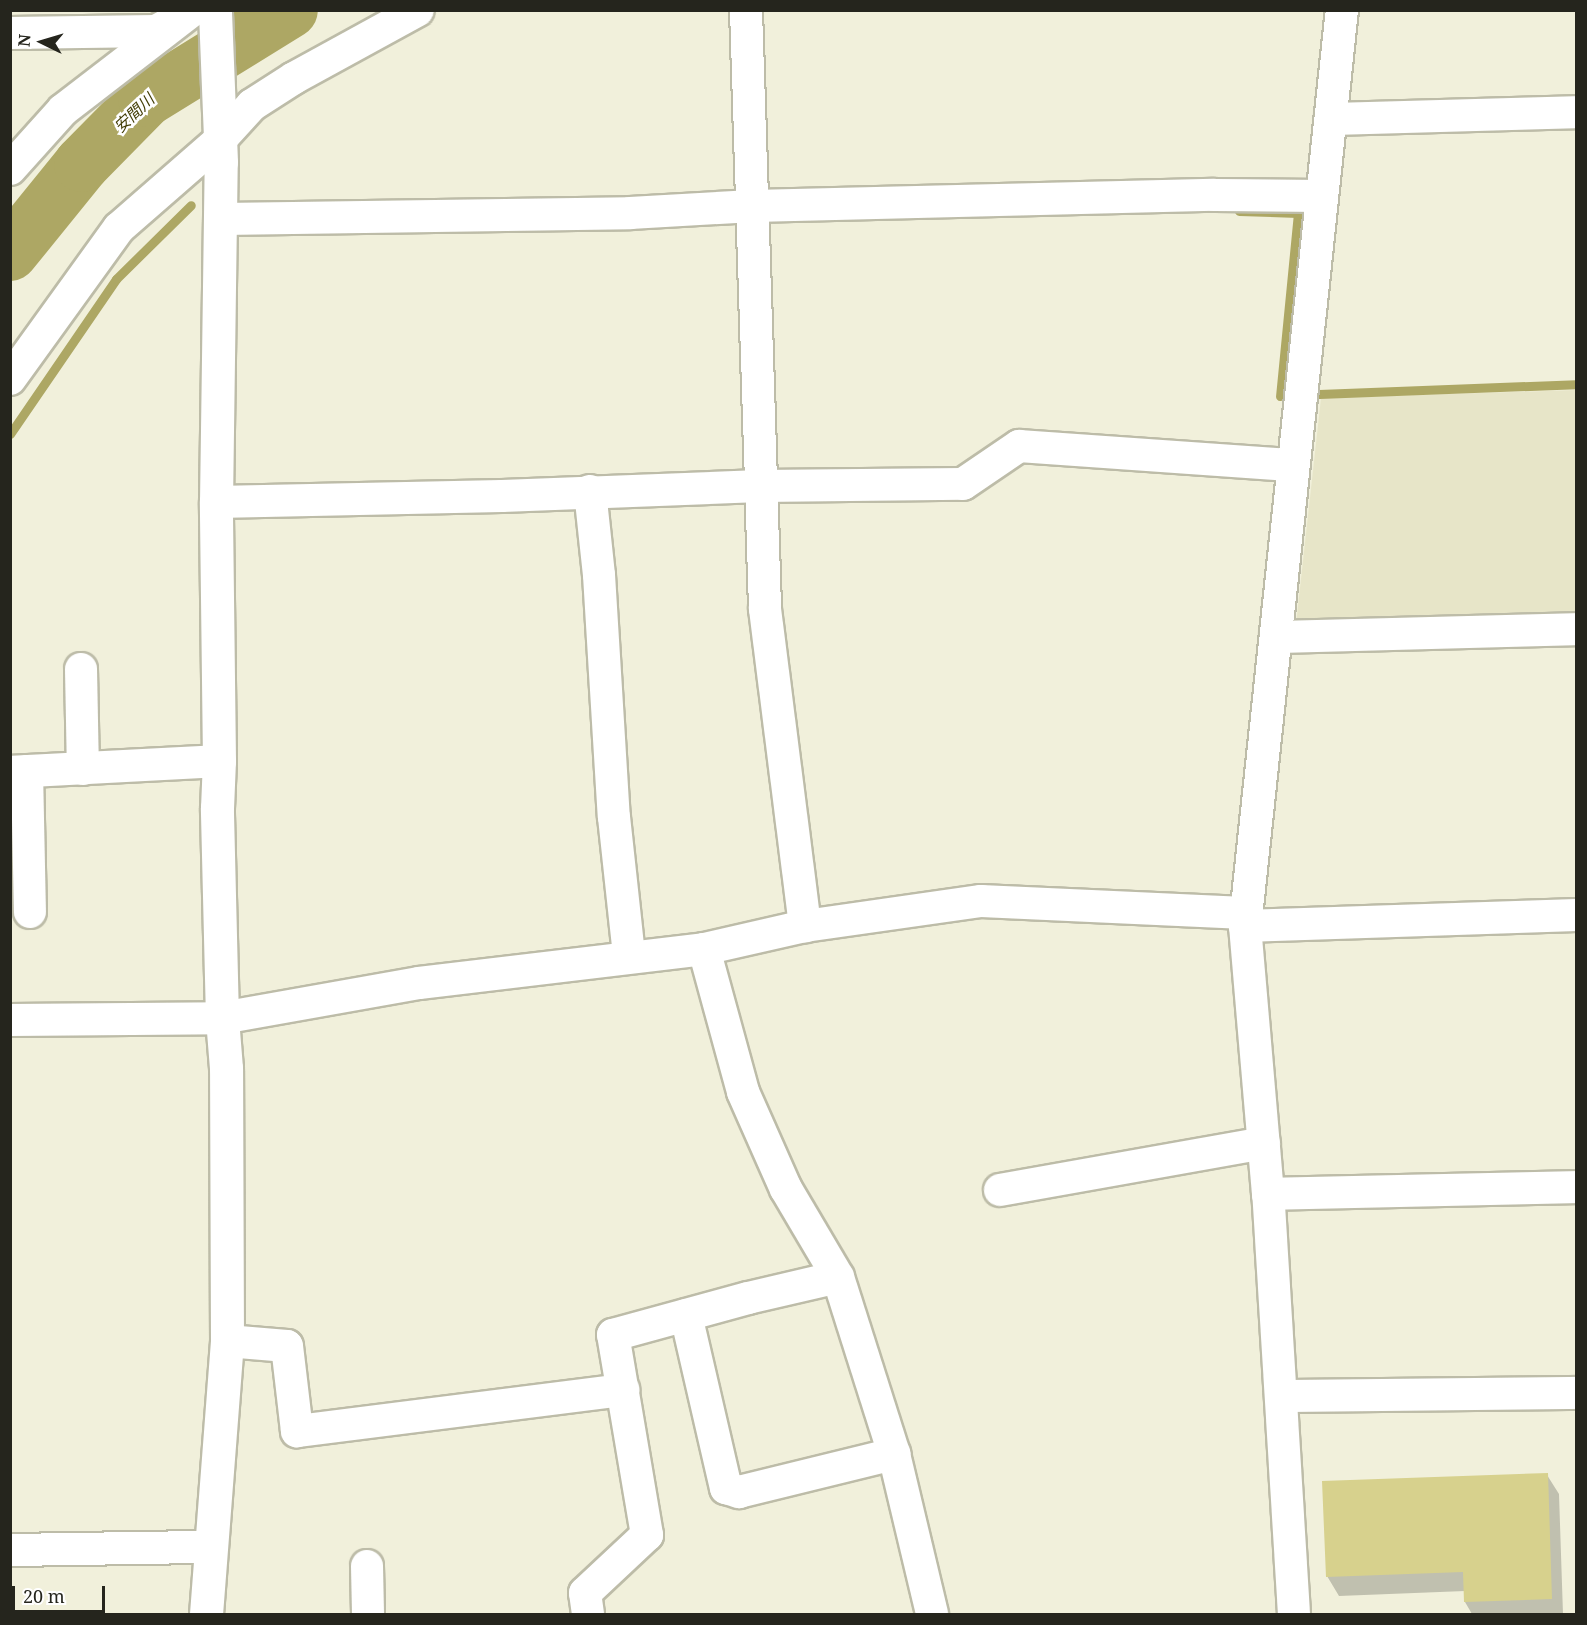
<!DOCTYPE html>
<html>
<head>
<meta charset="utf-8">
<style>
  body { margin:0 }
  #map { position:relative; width:1587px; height:1625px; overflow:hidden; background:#f1f0db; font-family:"Noto Serif","Noto Sans JP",serif }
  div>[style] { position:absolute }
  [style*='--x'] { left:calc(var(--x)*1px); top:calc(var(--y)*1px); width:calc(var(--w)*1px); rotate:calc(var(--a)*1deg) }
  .built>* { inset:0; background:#e7e5c8 }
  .shadow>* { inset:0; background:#0003 }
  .stream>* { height:9px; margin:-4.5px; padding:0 4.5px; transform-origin:4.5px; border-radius:4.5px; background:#ada764 }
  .river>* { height:56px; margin:-28px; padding:0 28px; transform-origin:28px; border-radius:28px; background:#ada764 }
  .building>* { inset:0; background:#d7d18d }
  .roads { filter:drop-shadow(2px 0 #bdbca8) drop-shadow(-2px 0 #bdbca8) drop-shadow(0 2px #bdbca8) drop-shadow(0 -2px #bdbca8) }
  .street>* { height:32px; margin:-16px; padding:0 16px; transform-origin:16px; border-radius:16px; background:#fff }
  .secondary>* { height:33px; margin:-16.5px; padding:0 16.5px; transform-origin:16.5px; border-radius:16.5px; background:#fff }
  span { translate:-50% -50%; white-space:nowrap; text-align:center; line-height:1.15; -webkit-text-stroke:5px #fff; paint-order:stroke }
  .water-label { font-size:16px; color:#423d05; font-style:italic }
  .frame { position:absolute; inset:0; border:12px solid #25251d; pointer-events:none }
  .north { position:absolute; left:12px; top:12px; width:60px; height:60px; -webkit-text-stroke:4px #fff; paint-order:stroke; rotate:275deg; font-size:16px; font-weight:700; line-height:24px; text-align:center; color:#25251d }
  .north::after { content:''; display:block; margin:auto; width:21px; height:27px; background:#25251d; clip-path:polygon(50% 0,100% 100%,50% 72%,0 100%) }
  .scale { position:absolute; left:12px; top:1586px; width:93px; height:27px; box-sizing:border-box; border:3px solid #25251d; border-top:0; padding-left:8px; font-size:18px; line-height:21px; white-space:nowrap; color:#25251d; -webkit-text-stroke:4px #fff; paint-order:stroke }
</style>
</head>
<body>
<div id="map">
  <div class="built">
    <i style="clip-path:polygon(1576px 390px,1576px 619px,1296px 624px,1321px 398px)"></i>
  </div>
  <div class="shadow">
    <i style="clip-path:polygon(1547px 1475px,1559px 1494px,1563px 1614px,1472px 1614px,1465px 1602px,1465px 1591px,1339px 1596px,1327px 1576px)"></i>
  </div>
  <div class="stream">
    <i style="--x:1239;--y:211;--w:59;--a:1.9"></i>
    <i style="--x:1298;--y:213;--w:184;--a:95.6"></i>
    <i style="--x:1319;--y:394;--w:257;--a:-2.2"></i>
    <i style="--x:10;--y:434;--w:188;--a:-55.6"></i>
    <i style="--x:116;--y:279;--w:105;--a:-44.6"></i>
  </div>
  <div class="river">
    <i style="--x:10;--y:253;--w:114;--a:-51"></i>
    <i style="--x:82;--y:164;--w:91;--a:-45.4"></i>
    <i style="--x:146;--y:99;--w:169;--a:-31.7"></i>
  </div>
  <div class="building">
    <i style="clip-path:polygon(1548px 1473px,1552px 1599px,1464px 1602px,1463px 1572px,1326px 1577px,1322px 1481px)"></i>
  </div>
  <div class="roads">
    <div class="street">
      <i style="--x:746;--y:10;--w:599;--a:88.18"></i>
      <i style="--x:765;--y:609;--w:320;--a:82.8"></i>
      <i style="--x:10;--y:33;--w:146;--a:-0.8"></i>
      <i style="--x:156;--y:31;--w:13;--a:-29"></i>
      <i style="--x:1331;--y:119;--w:245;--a:-1.6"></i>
      <i style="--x:10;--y:169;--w:79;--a:-48.1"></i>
      <i style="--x:63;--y:110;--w:164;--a:-37.6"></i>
      <i style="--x:222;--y:219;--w:408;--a:-0.8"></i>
      <i style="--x:630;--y:213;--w:123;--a:-3.3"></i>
      <i style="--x:753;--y:206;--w:461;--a:-1.4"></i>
      <i style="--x:1214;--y:195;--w:107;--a:0.5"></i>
      <i style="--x:10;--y:379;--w:186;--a:-54.2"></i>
      <i style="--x:119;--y:228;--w:135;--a:-41.1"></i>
      <i style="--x:221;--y:139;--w:46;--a:-47.6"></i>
      <i style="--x:252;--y:105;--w:50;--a:-32.7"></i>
      <i style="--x:294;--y:78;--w:141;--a:-28.7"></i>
      <i style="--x:590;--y:491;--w:84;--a:83.9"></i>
      <i style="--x:599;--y:575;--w:242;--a:86.5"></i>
      <i style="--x:614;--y:817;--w:140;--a:83.8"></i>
      <i style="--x:216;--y:502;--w:286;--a:-1.2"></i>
      <i style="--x:502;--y:496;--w:258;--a:-2.2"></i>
      <i style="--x:760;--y:486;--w:203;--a:-0.6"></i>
      <i style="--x:963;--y:484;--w:68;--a:-34.2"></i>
      <i style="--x:1019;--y:446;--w:275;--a:4"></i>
      <i style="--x:1276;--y:637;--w:300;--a:-1.5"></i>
      <i style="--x:81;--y:669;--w:100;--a:88.9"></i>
      <i style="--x:27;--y:771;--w:141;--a:88.8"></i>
      <i style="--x:10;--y:772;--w:209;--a:-3"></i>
      <i style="--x:1245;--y:926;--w:331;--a:-1.9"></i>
      <i style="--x:704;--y:949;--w:148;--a:74.7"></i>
      <i style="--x:743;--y:1092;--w:106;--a:66.1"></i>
      <i style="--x:786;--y:1189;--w:102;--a:59.4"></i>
      <i style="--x:838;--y:1277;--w:186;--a:72.4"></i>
      <i style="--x:894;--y:1454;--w:164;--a:76.6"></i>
      <i style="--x:10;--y:1020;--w:212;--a:-0.5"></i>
      <i style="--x:222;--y:1018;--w:200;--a:-10.1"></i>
      <i style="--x:419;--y:983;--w:287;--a:-6.8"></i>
      <i style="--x:704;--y:949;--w:104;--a:-12.8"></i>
      <i style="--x:805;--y:926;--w:178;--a:-8.1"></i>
      <i style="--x:981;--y:901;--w:264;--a:2.6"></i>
      <i style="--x:1000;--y:1190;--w:268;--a:-10.1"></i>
      <i style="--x:1268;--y:1194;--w:308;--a:-1.3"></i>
      <i style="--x:686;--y:1315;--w:178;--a:77"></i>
      <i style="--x:726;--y:1488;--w:14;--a:17"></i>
      <i style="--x:739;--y:1492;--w:160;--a:-13.8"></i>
      <i style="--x:227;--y:1341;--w:60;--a:4.8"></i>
      <i style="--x:287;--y:1346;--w:86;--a:83.3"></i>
      <i style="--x:297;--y:1431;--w:329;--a:-7.2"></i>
      <i style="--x:1281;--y:1396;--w:295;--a:-0.6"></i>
      <i style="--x:10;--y:1550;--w:201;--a:-0.9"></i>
      <i style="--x:367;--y:1566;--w:48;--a:88.8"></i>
      <i style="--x:588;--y:1614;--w:21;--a:-98"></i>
      <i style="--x:585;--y:1593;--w:85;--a:-43.1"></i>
      <i style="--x:647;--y:1535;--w:203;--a:-99.6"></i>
      <i style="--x:613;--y:1335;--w:140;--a:-15.3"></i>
      <i style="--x:748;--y:1298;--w:92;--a:-13.1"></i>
      <i style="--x:1294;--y:1614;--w:421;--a:-93.5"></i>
      <i style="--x:1268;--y:1194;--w:269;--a:-94.9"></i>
      <i style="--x:1245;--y:926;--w:921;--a:-83.96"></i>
    </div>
    <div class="secondary">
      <i style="--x:206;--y:1614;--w:274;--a:-85.6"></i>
      <i style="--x:227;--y:1341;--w:273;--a:-90.2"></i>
      <i style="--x:226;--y:1068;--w:50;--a:-94.6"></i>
      <i style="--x:222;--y:1018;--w:210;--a:-91.4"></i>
      <i style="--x:217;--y:808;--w:47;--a:-87.6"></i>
      <i style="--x:219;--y:761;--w:259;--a:-90.7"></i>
      <i style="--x:216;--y:502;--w:340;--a:-89.2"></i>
      <i style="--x:221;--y:162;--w:152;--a:-92.3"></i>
    </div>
  </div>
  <div class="water-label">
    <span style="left:134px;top:113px;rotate:-43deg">安間川</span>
  </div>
  <div class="frame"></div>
  <div class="north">N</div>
  <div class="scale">20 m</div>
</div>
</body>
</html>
